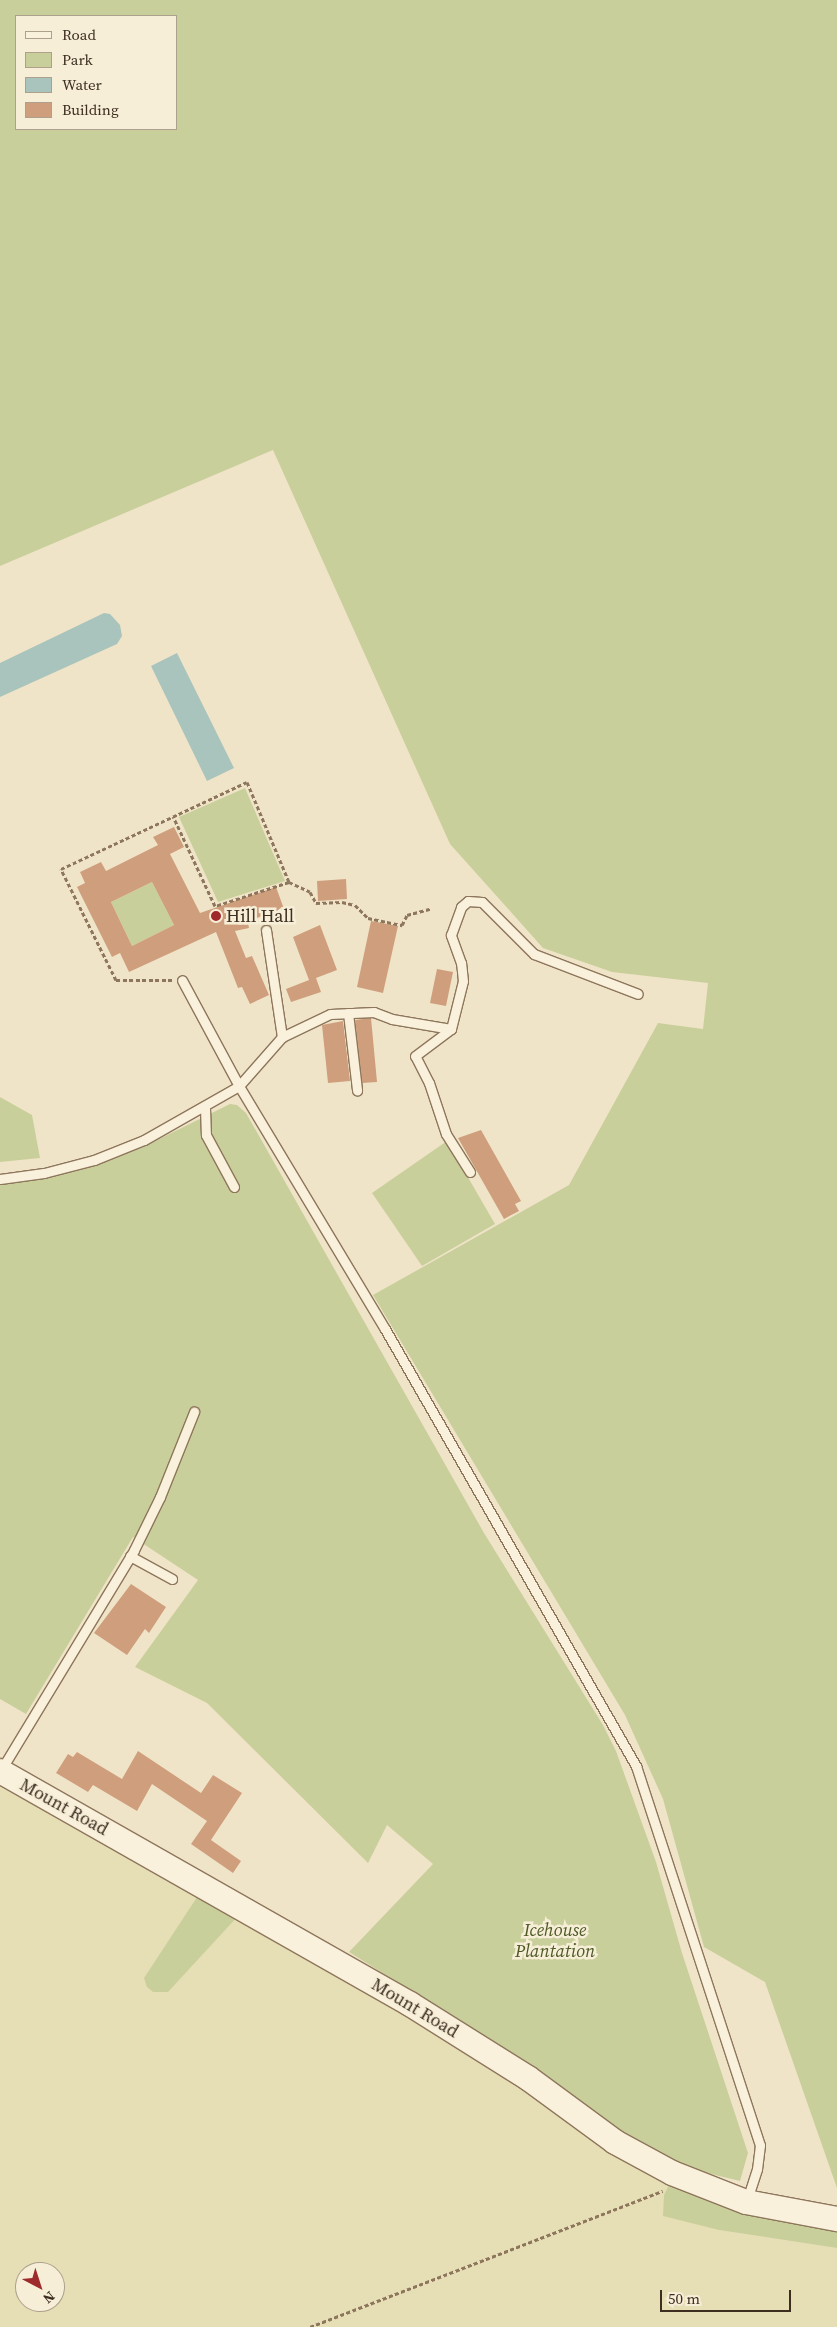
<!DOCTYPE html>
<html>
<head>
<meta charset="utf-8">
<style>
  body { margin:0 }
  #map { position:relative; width:837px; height:2327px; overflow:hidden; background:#f0e4c8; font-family:"Source Serif 4",serif }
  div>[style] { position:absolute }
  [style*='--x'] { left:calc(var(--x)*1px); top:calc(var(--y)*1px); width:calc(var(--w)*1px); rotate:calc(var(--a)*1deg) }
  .farmland>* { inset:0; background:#e6deb5 }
  .green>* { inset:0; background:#c9cf9b }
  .water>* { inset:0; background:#a9c4bc }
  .building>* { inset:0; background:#cf9f7d }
  .path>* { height:3px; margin-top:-1.5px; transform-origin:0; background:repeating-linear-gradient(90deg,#8d765c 0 4px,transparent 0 6.5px) }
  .roads { filter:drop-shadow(1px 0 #8d765c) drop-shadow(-1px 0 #8d765c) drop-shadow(0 1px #8d765c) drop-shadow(0 -1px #8d765c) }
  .lane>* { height:9px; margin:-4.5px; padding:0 4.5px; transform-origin:4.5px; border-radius:4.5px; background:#faf1dc }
  .secondary>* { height:24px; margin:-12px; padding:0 12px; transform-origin:12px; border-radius:12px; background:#faf1dc }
  .dots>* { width:14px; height:14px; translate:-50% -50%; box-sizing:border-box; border:2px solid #f7eed8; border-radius:50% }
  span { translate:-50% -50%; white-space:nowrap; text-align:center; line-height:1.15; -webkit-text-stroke:5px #f7eed8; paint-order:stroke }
  .poi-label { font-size:18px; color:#3d2e20 }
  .left { translate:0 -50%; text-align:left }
  .street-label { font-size:18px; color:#3d2e20 }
  .park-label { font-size:18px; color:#4d5a26; font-style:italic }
  .legend { position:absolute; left:15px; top:15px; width:162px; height:115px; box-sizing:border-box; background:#f7eed8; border:1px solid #ada18e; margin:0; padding:6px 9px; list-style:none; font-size:15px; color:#3d2e20 }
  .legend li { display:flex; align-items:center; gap:10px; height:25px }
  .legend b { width:25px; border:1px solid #ada18e }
  .north { position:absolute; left:15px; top:2262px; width:50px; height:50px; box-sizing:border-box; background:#f7eed8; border:1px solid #ada18e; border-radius:50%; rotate:140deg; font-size:14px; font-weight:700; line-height:20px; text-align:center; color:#3d2e20 }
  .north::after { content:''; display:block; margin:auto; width:18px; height:22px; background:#9e2a2b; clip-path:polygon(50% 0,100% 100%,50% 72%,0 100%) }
  .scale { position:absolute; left:660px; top:2290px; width:131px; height:22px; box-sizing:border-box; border:2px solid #3d2e20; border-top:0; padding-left:6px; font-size:15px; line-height:18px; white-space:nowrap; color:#3d2e20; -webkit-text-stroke:4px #f7eed8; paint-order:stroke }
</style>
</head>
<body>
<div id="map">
  <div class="farmland">
    <i style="clip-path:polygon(evenodd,0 1787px,199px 1894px,144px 1978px,153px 1992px,168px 1992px,240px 1914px,671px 2181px,719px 2230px,837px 2248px,837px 2327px,0 2327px,0 1787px,25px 2272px,55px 2272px,55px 2302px,25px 2302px,25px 2272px)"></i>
  </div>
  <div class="green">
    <i style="clip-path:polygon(evenodd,0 0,837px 0,837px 2188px,765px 1982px,704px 1947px,663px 1799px,625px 1715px,373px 1295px,569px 1185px,658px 1023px,703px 1029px,708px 983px,612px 972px,543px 948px,450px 844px,273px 450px,0 566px,0 0,16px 16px,176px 16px,176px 129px,16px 129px,16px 16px)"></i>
    <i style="clip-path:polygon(245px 788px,285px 881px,218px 902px,179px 817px)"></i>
    <i style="clip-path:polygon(152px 882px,174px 925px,132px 946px,111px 902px)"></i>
    <i style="clip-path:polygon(0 1097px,32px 1115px,40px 1158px,0 1162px)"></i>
    <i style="clip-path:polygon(230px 1104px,237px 1105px,246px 1113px,484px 1533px,603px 1725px,616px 1751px,656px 1862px,682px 1953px,748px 2153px,740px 2181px,682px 2167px,621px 2134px,534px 2068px,349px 1952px,433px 1864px,387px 1825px,368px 1863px,207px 1703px,135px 1667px,198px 1580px,133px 1537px,26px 1714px,0 1699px,0 1184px,97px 1164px,147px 1145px)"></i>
    <i style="clip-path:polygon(447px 1141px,495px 1224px,422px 1266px,372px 1193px)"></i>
    <i style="clip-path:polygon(199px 1894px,240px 1914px,168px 1992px,153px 1992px,147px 1987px,144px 1978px)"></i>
    <i style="clip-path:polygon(671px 2181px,837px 2230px,837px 2248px,719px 2230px,663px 2216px,664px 2195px)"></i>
  </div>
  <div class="water">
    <i style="clip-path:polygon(104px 613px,110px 614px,120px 625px,122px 636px,117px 644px,0 697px,0 663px)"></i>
    <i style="clip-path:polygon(177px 653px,234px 768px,207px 781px,151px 666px)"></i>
  </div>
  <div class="building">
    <i style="clip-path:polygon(evenodd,174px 827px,184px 847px,170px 854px,200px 913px,276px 887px,284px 909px,253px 919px,248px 923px,249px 928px,235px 931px,246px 958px,252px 956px,269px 995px,250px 1004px,242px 987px,238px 988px,216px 932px,129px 972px,120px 953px,112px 957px,77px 887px,85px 883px,80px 872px,101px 862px,106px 871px,158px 845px,153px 837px,174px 827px,152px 882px,174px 925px,132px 946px,111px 902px,152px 882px)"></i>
    <i style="clip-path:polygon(346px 879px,347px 899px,318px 901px,317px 881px)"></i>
    <i style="clip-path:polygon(371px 921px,398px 926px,383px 993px,357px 987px)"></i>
    <i style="clip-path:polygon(320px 925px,337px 970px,316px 978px,321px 992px,291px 1002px,286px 989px,309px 980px,293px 937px)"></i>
    <i style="clip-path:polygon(437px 969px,453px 972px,446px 1006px,430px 1003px)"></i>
    <i style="clip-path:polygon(371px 1018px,377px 1082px,362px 1083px,355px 1020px)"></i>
    <i style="clip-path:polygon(343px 1021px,350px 1081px,328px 1083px,322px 1025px)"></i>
    <i style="clip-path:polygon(481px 1130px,521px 1201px,515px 1204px,519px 1211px,504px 1219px,458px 1138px)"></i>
    <i style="clip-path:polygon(131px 1584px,166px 1607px,149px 1633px,145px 1629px,127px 1655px,94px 1633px)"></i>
    <i style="clip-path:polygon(138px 1751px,201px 1793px,213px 1775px,242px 1793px,211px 1840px,241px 1861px,233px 1873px,191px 1844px,207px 1821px,152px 1784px,137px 1811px,93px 1785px,88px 1792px,56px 1773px,68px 1754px,73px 1757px,77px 1752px,122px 1779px)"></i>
  </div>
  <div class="path">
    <i style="--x:289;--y:882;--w:23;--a:25"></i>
    <i style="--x:310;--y:892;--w:13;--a:61"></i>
    <i style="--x:316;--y:903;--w:26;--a:-2"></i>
    <i style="--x:342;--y:902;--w:13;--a:13"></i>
    <i style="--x:355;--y:905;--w:18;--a:45"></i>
    <i style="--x:368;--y:918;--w:35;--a:12"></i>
    <i style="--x:402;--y:925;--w:11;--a:-63"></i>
    <i style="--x:407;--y:915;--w:24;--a:-15"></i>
    <i style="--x:172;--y:980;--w:56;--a:180"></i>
    <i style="--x:116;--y:980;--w:124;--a:-116.4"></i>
    <i style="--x:61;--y:869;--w:205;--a:-25.1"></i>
    <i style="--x:247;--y:782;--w:108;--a:67.2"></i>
    <i style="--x:289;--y:882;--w:78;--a:162"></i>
    <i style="--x:215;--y:906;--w:99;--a:-115"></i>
    <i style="--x:310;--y:2327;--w:378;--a:-21.1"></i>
  </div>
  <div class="roads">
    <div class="lane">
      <i style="--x:266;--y:930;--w:108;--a:81.5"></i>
      <i style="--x:348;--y:1013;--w:78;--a:83.3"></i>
      <i style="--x:451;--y:1029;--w:60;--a:-170.4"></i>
      <i style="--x:392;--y:1019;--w:19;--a:-159"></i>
      <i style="--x:374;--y:1012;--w:44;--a:177.4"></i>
      <i style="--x:330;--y:1014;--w:53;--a:154.4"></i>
      <i style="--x:282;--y:1037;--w:65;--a:131.3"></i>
      <i style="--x:239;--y:1086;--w:283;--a:59"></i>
      <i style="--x:385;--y:1329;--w:504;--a:60.13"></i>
      <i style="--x:636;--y:1766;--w:399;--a:71.9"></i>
      <i style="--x:760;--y:2145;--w:24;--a:97"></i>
      <i style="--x:757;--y:2169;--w:35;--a:108"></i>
      <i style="--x:205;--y:1108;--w:27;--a:88"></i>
      <i style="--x:206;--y:1135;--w:59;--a:61.7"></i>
      <i style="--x:470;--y:1172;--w:45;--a:-122.3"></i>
      <i style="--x:446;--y:1134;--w:54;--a:-108.4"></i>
      <i style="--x:429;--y:1083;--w:30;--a:-117"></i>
      <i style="--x:415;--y:1056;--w:45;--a:-36.9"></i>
      <i style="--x:451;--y:1029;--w:49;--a:-76"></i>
      <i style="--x:463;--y:981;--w:18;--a:-96"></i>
      <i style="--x:461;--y:963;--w:30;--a:-110"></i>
      <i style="--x:451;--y:935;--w:30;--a:-70"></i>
      <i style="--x:461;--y:907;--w:9;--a:-41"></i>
      <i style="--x:468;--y:901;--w:14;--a:4"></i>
      <i style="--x:482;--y:902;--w:74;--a:45"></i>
      <i style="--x:534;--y:954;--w:111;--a:21"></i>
      <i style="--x:0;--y:1179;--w:44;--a:-7.8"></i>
      <i style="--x:44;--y:1173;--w:52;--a:-14.6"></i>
      <i style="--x:94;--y:1160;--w:54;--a:-21.8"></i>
      <i style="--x:144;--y:1140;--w:109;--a:-29.6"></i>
      <i style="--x:239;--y:1086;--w:120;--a:-118.3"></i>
      <i style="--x:130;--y:1556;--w:48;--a:28.7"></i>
      <i style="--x:1;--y:1770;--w:257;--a:-58.8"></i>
      <i style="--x:134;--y:1550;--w:59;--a:-63.9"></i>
      <i style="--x:160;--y:1497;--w:92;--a:-68.2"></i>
    </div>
    <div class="secondary">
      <i style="--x:0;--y:1771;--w:472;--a:29.6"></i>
      <i style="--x:410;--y:2004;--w:139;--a:32.1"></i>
      <i style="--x:528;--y:2078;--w:108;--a:36.3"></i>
      <i style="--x:615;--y:2142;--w:65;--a:28.5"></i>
      <i style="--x:672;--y:2173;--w:79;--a:21.4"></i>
      <i style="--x:746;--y:2202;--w:93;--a:10.6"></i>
    </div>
  </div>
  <div class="dots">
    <i style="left:216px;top:916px;background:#9e2a2b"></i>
  </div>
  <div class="poi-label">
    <span class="left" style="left:226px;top:916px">Hill Hall</span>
  </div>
  <div class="street-label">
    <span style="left:64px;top:1807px;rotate:29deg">Mount Road</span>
    <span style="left:415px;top:2008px;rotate:31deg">Mount Road</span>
  </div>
  <div class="park-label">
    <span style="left:555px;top:1941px">Icehouse<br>Plantation</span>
  </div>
  <ul class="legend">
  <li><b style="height:6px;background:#faf1dc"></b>Road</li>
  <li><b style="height:14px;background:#c9cf9b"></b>Park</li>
  <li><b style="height:14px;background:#a9c4bc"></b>Water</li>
  <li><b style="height:14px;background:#cf9f7d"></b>Building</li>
  </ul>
  <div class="north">N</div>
  <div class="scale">50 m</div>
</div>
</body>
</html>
